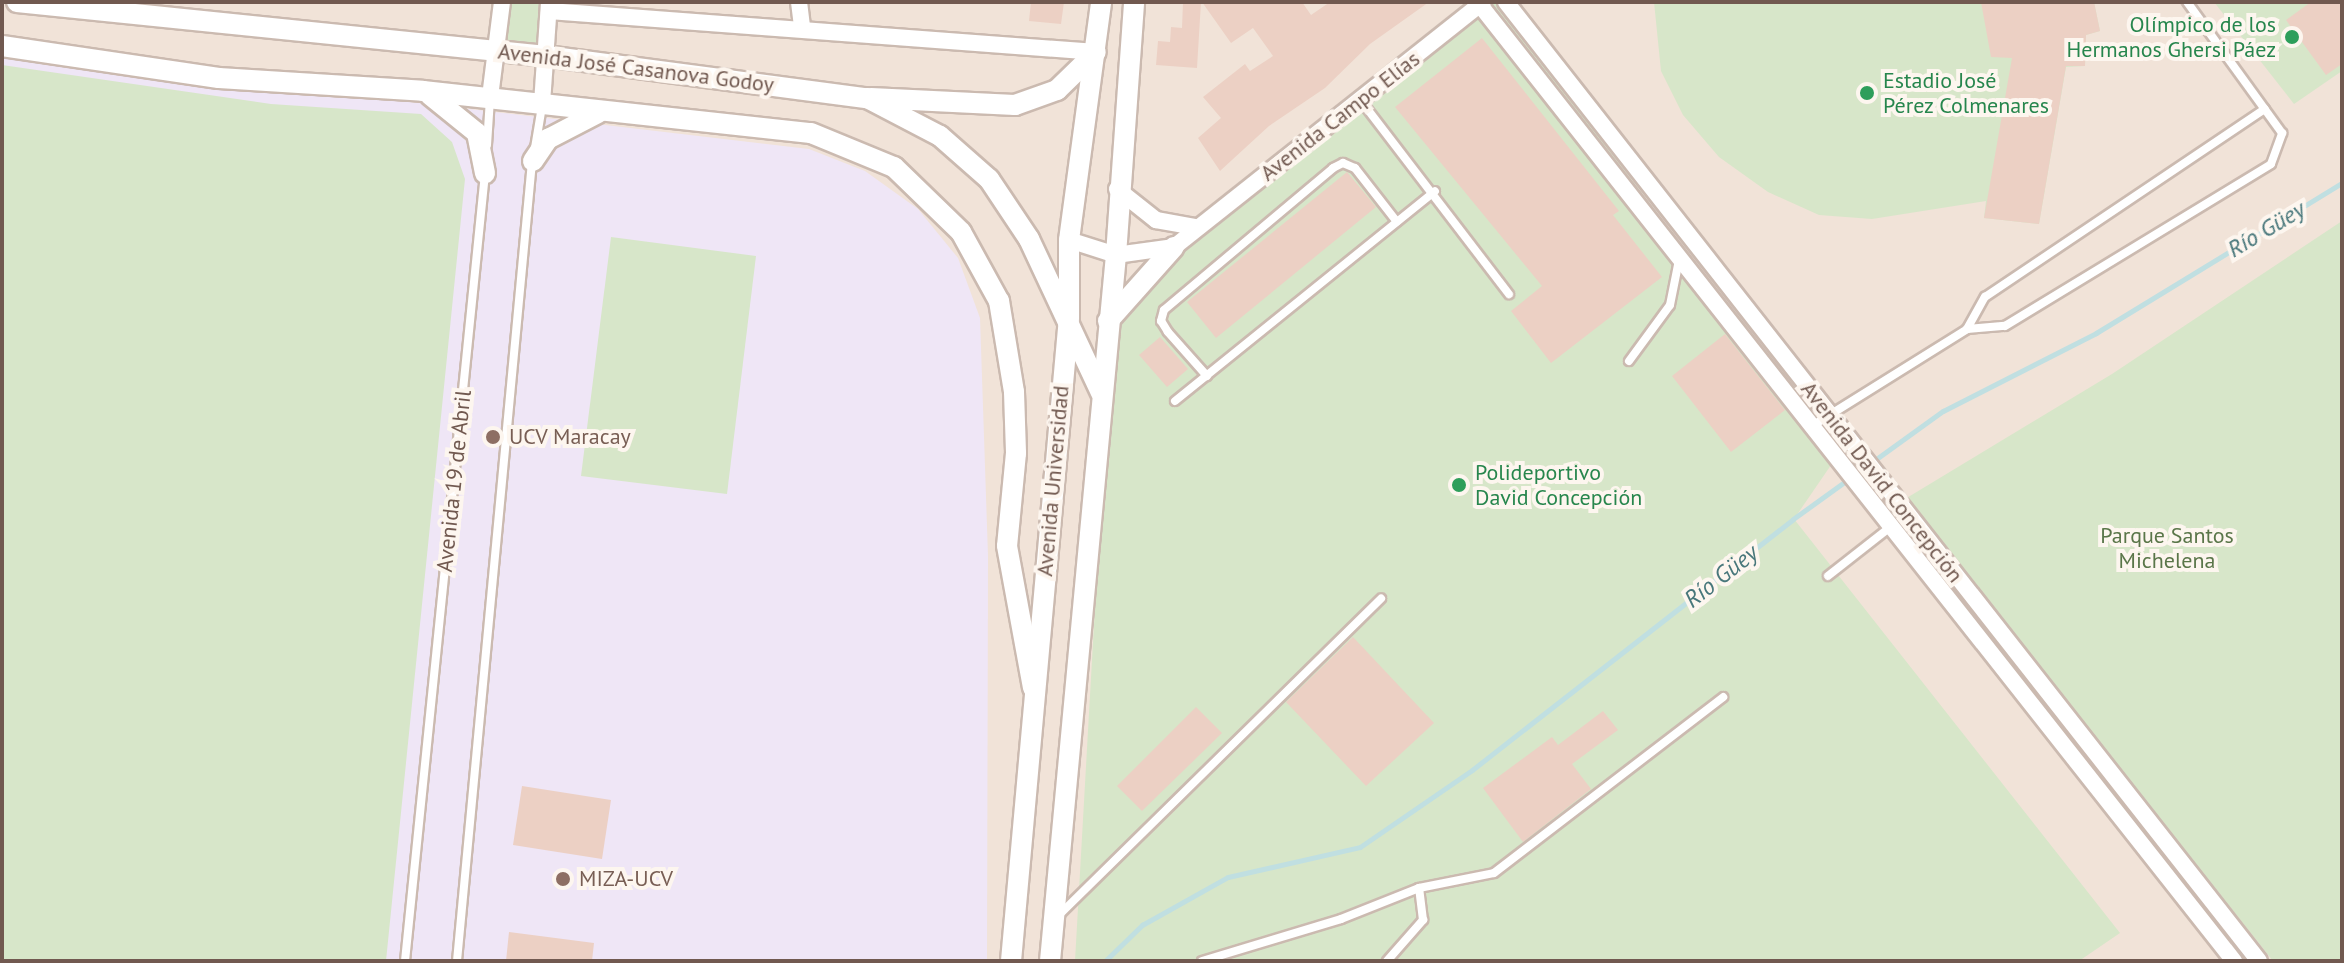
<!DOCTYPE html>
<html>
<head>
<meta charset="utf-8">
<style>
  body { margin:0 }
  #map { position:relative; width:2344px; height:963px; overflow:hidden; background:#faf2e9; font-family:"PT Sans",sans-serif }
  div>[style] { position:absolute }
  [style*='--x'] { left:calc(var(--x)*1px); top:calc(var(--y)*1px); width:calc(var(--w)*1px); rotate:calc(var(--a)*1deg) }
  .residential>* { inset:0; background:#f1e3d8 }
  .education>* { inset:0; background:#efe6f6 }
  .green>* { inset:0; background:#d7e6c9 }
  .stream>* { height:5px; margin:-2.5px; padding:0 2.5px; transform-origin:2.5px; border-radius:2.5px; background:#c0dfe1 }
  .building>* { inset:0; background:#ecd0c4 }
  .roads { filter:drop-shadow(2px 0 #cbbab0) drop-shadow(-2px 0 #cbbab0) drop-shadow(0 2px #cbbab0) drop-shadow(0 -2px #cbbab0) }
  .service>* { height:8px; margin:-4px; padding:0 4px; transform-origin:4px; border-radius:4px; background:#fff }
  .minor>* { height:16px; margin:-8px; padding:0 8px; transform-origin:8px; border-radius:8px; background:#fff }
  .tertiary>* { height:20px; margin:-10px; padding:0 10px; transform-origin:10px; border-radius:10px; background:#fff }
  .dots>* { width:22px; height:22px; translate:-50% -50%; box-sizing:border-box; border:4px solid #fdf6ef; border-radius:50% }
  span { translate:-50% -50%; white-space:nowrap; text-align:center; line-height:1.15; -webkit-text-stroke:8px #fdf6ef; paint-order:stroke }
  .leisure-label { font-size:22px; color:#27864d }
  .right { translate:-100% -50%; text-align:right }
  .left { translate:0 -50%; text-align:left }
  .street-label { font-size:22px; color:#715950 }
  .education-label { font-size:22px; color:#785e54 }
  .park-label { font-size:22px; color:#5a7649 }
  .water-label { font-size:24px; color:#48777b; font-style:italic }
  .frame { position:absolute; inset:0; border:4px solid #715950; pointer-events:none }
</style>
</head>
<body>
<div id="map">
  <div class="residential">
    <i style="clip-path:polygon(2px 2px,2342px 2px,2342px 961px,2px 961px)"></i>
  </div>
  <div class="education">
    <i style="clip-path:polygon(2px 54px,809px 149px,865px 171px,918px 209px,958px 258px,980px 318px,988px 556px,987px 961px,2px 961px)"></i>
  </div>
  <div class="green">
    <i style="clip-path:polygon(508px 2px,544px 2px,539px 48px,504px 45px)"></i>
    <i style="clip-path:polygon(1491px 2px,1496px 2px,1840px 452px,1794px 519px,2120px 933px,2079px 961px,1075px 961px,1112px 306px)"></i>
    <i style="clip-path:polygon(1654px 2px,2094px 2px,2100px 31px,2086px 35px,2085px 66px,2066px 67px,2039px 224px,1984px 218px,1986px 201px,1872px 219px,1819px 215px,1768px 192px,1719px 157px,1683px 115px,1661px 71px)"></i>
    <i style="clip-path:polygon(2214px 2px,2342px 2px,2342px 71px,2294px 104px)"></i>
    <i style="clip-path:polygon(2px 65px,271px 104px,421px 114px,452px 142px,465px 179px,386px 961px,2px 961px)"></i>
    <i style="clip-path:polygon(2342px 221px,2342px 961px,2273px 961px,1905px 499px,2112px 374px)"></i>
    <i style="clip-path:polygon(611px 237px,756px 256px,727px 494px,581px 476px)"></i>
  </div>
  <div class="stream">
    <i style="--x:1105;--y:961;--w:52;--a:-44.2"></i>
    <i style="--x:1142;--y:925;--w:98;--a:-29.2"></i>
    <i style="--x:1228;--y:877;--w:135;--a:-12.8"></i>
    <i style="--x:1360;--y:847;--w:136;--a:-34.5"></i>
    <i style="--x:1472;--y:770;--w:407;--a:-38"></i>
    <i style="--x:1793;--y:519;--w:185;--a:-35.8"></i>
    <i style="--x:1943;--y:411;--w:172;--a:-27"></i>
    <i style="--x:2096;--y:333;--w:288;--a:-31.4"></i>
  </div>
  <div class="building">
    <i style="clip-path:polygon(1031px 2px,1064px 2px,1061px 24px,1029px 21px)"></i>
    <i style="clip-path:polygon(1183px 2px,1201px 2px,1197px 68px,1156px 65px,1158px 41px,1170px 42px,1171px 27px,1182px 28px)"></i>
    <i style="clip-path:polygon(1202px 2px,1302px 2px,1311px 15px,1330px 2px,1429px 2px,1370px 44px,1325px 88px,1269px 126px,1220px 171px,1198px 138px,1221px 118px,1203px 97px,1245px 64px,1250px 71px,1273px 56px,1253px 28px,1231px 43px)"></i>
    <i style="clip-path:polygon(1981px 2px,2094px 2px,2100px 31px,2086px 35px,2085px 66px,2066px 66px,2039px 224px,1984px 218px,2012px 58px,1991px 57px)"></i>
    <i style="clip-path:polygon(2311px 2px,2342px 2px,2342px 64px,2326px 75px,2286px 20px)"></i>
    <i style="clip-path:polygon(1482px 38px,1619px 211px,1613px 215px,1662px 277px,1551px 363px,1511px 311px,1542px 286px,1395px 107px)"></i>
    <i style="clip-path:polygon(1347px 172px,1376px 207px,1216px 338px,1187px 302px)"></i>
    <i style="clip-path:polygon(1725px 334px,1785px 410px,1731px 452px,1672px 376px)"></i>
    <i style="clip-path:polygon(1160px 337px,1188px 369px,1167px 387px,1139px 355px)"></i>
    <i style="clip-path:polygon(1353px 637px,1434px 723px,1366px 786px,1286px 702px)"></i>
    <i style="clip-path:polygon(1196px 707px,1222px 733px,1142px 811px,1117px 786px)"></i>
    <i style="clip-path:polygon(1603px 711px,1618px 730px,1572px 764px,1591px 789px,1523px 842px,1483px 788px,1552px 737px,1558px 745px)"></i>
    <i style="clip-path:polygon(522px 786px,611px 800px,602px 859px,513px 845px)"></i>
    <i style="clip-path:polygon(509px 932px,594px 943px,592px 961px,506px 961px)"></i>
  </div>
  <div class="roads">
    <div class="service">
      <i style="--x:1362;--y:102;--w:242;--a:52.6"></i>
      <i style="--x:487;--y:145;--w:47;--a:-86.3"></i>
      <i style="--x:535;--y:148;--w:43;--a:-80.5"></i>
      <i style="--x:1967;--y:329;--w:37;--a:-61"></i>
      <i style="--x:1985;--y:297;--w:337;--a:-33.9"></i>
      <i style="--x:1629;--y:361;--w:69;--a:-53.8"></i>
      <i style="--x:1670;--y:305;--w:46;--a:-78.7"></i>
      <i style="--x:1207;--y:376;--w:59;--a:-131.6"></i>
      <i style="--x:1168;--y:332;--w:13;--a:-122"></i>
      <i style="--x:1161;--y:321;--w:11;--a:-75"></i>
      <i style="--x:1164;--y:310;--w:221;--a:-40"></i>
      <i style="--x:1333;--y:168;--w:11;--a:-27"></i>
      <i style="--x:1343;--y:163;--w:13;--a:23"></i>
      <i style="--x:1355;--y:168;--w:68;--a:52.1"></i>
      <i style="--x:1175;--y:401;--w:334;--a:-38.9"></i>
      <i style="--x:1812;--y:426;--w:183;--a:-32"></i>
      <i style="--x:1967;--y:329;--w:38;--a:-5"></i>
      <i style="--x:2005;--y:326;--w:311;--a:-31.3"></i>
      <i style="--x:2271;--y:164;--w:33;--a:-70"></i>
      <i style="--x:2282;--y:133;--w:162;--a:-125.9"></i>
      <i style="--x:1828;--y:576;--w:78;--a:-38.2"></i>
      <i style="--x:1058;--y:916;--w:453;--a:-44.5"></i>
      <i style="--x:405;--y:961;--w:791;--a:-84.2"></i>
      <i style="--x:457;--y:961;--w:804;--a:-84.64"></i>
      <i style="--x:1202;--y:961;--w:145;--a:-16.8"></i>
      <i style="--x:1341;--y:919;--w:84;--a:-21.7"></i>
      <i style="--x:1419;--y:888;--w:76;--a:-11.3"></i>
      <i style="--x:1494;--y:873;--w:289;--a:-37.5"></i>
      <i style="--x:1387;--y:961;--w:55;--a:-48.7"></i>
      <i style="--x:1423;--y:920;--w:32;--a:-97"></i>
    </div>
    <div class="minor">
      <i style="--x:799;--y:2;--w:24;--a:83"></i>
      <i style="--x:1506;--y:2;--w:1219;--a:51.86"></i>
      <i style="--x:1480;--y:5;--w:1218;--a:51.74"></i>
      <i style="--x:549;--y:11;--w:549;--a:4.29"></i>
      <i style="--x:490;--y:97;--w:96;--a:-82.8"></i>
      <i style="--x:542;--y:103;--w:99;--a:-86"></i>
      <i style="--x:1117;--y:189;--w:50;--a:38.5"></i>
      <i style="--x:1156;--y:220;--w:39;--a:10"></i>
      <i style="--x:1069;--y:240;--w:49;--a:17.7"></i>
      <i style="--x:1116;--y:255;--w:59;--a:-7.9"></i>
      <i style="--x:1174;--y:247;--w:394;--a:-38.4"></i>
    </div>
    <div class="tertiary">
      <i style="--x:17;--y:2;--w:532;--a:5.83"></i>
      <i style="--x:546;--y:56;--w:324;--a:7.5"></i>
      <i style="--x:867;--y:98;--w:82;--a:27.5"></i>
      <i style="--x:940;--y:136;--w:65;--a:41.3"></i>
      <i style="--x:989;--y:179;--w:72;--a:56.3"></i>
      <i style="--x:1029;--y:239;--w:170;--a:64.9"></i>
      <i style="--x:2;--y:46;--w:219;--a:8.4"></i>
      <i style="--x:219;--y:78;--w:204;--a:3.6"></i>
      <i style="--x:423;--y:91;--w:390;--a:6.2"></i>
      <i style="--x:811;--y:133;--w:90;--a:22.3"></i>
      <i style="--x:894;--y:167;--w:93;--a:44.1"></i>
      <i style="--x:961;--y:232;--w:79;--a:61.2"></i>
      <i style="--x:999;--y:301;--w:92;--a:80.6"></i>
      <i style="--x:1014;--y:392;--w:61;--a:88.1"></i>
      <i style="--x:1016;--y:453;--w:93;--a:95.5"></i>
      <i style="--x:1007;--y:546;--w:144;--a:79.6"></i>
      <i style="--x:430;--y:95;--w:60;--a:39"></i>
      <i style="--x:477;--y:133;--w:41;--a:78.7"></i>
      <i style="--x:871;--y:98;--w:144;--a:2.8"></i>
      <i style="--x:1015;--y:105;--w:45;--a:-19.7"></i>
      <i style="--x:1057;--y:90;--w:54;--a:-44.3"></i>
      <i style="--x:533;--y:161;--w:27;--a:-56"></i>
      <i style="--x:548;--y:139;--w:56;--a:-27.5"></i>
      <i style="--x:1108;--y:321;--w:99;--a:-48.3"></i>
      <i style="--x:1011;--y:961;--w:646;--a:-84.85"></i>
      <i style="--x:1069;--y:318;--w:78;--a:-90"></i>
      <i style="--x:1069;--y:240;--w:240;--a:-82.3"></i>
      <i style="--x:1050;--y:961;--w:709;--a:-84.66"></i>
      <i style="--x:1116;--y:255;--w:254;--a:-85.9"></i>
    </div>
  </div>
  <div class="dots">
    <i style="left:2292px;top:37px;background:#2e9e5b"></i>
    <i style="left:1867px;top:93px;background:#2e9e5b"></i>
    <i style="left:493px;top:437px;background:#8d6e63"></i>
    <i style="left:1459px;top:485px;background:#2e9e5b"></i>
    <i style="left:563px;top:879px;background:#8d6e63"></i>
  </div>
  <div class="leisure-label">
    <span class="right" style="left:2276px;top:37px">Olímpico de los<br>Hermanos Ghersi Páez</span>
    <span class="left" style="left:1883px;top:93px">Estadio José<br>Pérez Colmenares</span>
    <span class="left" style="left:1475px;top:485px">Polideportivo<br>David Concepción</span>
  </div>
  <div class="street-label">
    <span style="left:636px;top:68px;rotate:7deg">Avenida José Casanova Godoy</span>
    <span style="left:1340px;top:116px;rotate:-38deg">Avenida Campo Elías</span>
    <span style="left:454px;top:481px;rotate:-84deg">Avenida 19 de Abril</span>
    <span style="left:1053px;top:481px;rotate:-85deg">Avenida Universidad</span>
    <span style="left:1882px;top:482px;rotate:52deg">Avenida David Concepción</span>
  </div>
  <div class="education-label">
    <span class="left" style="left:509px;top:437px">UCV Maracay</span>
    <span class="left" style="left:579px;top:879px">MIZA-UCV</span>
  </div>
  <div class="park-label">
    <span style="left:2167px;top:548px">Parque Santos<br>Michelena</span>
  </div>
  <div class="water-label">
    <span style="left:2266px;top:229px;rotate:-31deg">Río Güey</span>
    <span style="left:1721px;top:576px;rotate:-38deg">Río Güey</span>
  </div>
  <div class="frame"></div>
</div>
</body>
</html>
